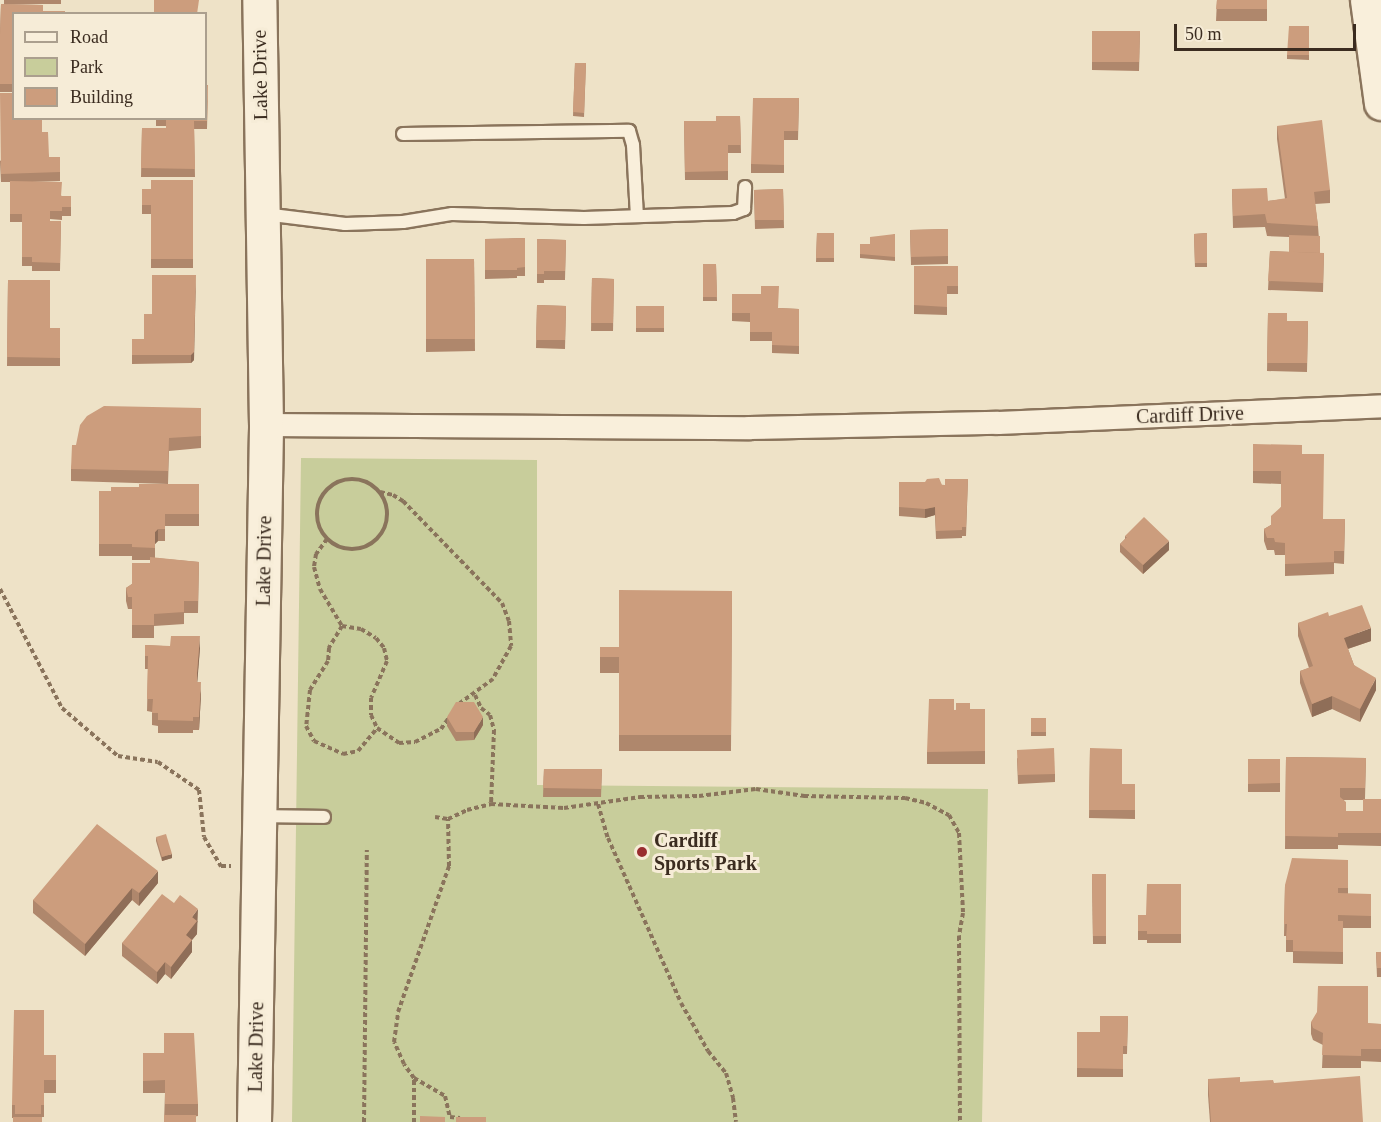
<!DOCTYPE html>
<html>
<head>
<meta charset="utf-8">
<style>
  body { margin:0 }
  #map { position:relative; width:1381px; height:1122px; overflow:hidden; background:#eee2c7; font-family:Georgia,serif }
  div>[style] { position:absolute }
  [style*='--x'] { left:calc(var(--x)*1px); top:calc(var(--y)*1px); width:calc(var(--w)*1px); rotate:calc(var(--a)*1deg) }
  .green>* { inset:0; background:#c8cd9b }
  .path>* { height:4px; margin-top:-2px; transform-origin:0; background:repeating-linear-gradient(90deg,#8a745c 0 4.5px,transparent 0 7.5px) }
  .path>.ring { margin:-2px; padding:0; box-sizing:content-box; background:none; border:4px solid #8a745c; border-radius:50% }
  .roads { filter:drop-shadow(2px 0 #8a745c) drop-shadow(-2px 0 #8a745c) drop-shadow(0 2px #8a745c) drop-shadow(0 -2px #8a745c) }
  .lane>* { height:12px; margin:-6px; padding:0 6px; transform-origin:6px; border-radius:6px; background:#f9efdb }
  .street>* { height:22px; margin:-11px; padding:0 11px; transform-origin:11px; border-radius:11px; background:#f9efdb }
  .secondary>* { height:33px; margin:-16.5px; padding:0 16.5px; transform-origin:16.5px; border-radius:16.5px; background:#f9efdb }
  .wall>* { inset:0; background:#af876c }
  .shaded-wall>* { inset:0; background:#8f6e58 }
  .building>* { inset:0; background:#cc9d7d }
  .dots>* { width:16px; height:16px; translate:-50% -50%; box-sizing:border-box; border:3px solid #f6ecd7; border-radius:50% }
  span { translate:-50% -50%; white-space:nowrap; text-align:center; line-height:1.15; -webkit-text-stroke:6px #f6ecd7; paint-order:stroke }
  .street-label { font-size:20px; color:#3b2c20 }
  .poi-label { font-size:20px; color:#3b2c20; font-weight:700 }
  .left { translate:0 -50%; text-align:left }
  .legend { position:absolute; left:12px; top:12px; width:195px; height:108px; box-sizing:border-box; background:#f6ecd7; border:2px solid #ab9f8e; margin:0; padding:8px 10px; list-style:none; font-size:18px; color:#3b2c20 }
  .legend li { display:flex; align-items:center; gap:12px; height:30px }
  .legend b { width:30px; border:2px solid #ab9f8e }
  .scale { position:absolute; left:1174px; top:24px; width:182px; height:27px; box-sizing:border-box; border:3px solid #3b2c20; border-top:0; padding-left:8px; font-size:18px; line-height:21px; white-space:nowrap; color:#3b2c20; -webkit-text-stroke:4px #f6ecd7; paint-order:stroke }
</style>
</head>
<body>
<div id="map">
  <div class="green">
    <i style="clip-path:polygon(301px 458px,537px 460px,537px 785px,988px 789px,982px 1122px,292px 1122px)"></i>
  </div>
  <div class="path">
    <i class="ring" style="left:317px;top:479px;width:66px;height:66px"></i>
    <i style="--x:380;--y:492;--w:13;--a:13"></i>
    <i style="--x:393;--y:495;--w:12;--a:31"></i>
    <i style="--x:403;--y:501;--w:142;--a:45.9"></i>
    <i style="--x:502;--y:603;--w:19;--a:69"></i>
    <i style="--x:509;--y:621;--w:25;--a:85"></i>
    <i style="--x:511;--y:646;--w:38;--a:119"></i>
    <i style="--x:493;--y:679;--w:41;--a:144"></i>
    <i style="--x:327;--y:539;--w:19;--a:126"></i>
    <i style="--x:316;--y:554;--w:13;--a:99"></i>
    <i style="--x:314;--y:567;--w:23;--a:75"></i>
    <i style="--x:320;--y:589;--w:43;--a:59.3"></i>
    <i style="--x:342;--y:626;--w:19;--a:9"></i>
    <i style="--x:361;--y:629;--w:17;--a:31"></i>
    <i style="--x:376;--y:638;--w:13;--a:51"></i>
    <i style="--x:384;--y:648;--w:13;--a:77"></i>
    <i style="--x:387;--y:661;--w:40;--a:113.4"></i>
    <i style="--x:371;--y:698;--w:17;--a:90"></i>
    <i style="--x:371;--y:715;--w:14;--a:65"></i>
    <i style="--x:377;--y:728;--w:27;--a:34"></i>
    <i style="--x:399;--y:743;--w:16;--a:-4"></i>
    <i style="--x:415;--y:742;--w:29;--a:-27"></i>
    <i style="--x:441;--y:729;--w:16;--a:-55"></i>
    <i style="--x:0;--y:589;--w:134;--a:62.5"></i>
    <i style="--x:62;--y:708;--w:74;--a:40.6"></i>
    <i style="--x:118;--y:756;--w:40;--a:8.5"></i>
    <i style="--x:158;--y:762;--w:50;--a:34.3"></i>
    <i style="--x:199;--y:790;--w:47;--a:83.9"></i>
    <i style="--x:204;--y:837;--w:34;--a:60"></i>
    <i style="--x:221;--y:866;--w:10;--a:0"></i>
    <i style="--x:342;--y:626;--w:26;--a:121"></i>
    <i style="--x:329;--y:648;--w:13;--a:94"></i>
    <i style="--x:328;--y:661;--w:34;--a:122"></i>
    <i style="--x:310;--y:690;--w:36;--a:96"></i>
    <i style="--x:306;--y:726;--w:17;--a:62"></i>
    <i style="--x:314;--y:741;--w:32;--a:24"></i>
    <i style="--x:343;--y:754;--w:15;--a:-11"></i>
    <i style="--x:358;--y:751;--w:30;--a:-50"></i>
    <i style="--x:475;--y:695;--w:14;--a:65"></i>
    <i style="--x:481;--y:708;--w:11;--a:38"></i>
    <i style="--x:490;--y:715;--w:16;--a:75"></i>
    <i style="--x:494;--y:730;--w:74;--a:92.3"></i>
    <i style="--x:598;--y:804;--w:35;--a:74"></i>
    <i style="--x:608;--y:838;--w:180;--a:66.1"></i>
    <i style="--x:681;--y:1003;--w:55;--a:60.6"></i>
    <i style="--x:708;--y:1051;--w:28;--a:51"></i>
    <i style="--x:726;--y:1073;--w:26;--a:74"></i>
    <i style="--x:733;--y:1098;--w:24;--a:83"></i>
    <i style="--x:435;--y:817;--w:13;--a:9"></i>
    <i style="--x:448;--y:819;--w:21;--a:-25"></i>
    <i style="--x:467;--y:810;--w:25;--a:-14"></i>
    <i style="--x:491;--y:804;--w:73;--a:3.1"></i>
    <i style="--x:564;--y:808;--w:77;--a:-8.2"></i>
    <i style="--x:640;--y:797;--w:59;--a:-1"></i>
    <i style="--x:699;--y:796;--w:57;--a:-7"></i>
    <i style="--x:756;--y:789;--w:49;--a:8.3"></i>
    <i style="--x:804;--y:796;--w:101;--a:1.1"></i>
    <i style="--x:905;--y:798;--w:22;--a:13"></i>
    <i style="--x:926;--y:803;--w:26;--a:28"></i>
    <i style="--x:949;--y:815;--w:21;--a:61"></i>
    <i style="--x:959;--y:833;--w:80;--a:87.1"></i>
    <i style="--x:963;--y:913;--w:23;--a:100"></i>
    <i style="--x:959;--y:936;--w:186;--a:89.7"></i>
    <i style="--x:414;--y:1078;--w:36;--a:30"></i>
    <i style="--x:445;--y:1096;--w:22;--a:77"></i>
    <i style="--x:450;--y:1117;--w:10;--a:6"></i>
    <i style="--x:364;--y:1122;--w:272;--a:-89.4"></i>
    <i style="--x:414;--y:1122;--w:44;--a:-90"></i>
    <i style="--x:414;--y:1078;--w:17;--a:-126"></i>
    <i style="--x:404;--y:1064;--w:24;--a:-114"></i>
    <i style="--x:394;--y:1042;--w:30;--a:-82"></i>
    <i style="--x:398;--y:1012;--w:155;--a:-70.7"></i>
    <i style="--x:449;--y:866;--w:47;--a:-91.2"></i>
  </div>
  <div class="roads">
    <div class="lane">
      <i style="--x:403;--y:134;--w:226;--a:-0.8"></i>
      <i style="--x:629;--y:131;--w:15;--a:74"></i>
      <i style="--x:633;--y:145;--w:71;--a:86.8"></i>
      <i style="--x:264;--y:214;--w:82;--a:7"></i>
      <i style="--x:345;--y:224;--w:58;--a:-2"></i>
      <i style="--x:403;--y:222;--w:50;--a:-9.3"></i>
      <i style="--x:452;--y:214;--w:132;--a:1.7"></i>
      <i style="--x:584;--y:218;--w:149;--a:-1.9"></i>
      <i style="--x:733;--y:213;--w:12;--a:-20"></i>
      <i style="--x:744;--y:209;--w:22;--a:-87"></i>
      <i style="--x:260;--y:816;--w:64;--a:0.9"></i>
    </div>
    <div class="street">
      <i style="--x:266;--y:425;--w:483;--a:0.4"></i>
      <i style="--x:749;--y:428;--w:249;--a:-1.2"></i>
      <i style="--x:998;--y:423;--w:383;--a:-2.5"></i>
    </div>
    <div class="secondary">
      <i style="--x:1367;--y:0;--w:104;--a:82.3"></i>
      <i style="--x:254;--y:1122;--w:697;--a:-89.01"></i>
      <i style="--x:266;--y:425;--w:425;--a:-90.9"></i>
    </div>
  </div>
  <div class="wall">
    <i style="clip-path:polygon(4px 0,61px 0,61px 4px,4px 4px)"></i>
    <i style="clip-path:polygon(1217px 0,1267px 0,1267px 21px,1216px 21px)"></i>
    <i style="clip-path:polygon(1px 4px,43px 5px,43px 11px,65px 11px,65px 14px,14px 14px,14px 92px,0 92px,0 35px)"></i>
    <i style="clip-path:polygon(1309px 26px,1309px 60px,1287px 59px,1287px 55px)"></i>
    <i style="clip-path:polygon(1092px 31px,1140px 31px,1139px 71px,1092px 70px)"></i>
    <i style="clip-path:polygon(575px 63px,586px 63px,584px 117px,573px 116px)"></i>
    <i style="clip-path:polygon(208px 85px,207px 129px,194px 129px,195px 177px,141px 177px,142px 128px,166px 128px,166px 126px,156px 126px,156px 118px,206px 118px)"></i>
    <i style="clip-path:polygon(799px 98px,798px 140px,784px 140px,784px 173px,751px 173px,751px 164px)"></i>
    <i style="clip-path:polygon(740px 116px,741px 153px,728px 153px,728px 180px,685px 180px,684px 121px,716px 121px)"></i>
    <i style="clip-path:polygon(1277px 126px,1330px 190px,1330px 203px,1315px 204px,1318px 226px,1320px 253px,1324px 253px,1323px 292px,1268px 290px,1270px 251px,1289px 252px,1289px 237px,1267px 236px,1265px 227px,1233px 228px,1232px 189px,1268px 201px,1285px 199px,1277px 139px)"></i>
    <i style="clip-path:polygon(42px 132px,49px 157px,60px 157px,60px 181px,32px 182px,62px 196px,71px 196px,71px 216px,62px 216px,62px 220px,50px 219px,50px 221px,61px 221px,60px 271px,32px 271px,32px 266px,22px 266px,22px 222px,10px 222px,10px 182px,1px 182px,0 161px)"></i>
    <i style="clip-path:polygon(193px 180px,193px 268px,151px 268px,151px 214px,142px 214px,142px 189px,151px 189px)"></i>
    <i style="clip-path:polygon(783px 189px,784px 228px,755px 229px,754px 190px)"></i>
    <i style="clip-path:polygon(948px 229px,948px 264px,911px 265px,910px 230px)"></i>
    <i style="clip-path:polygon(817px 233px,834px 233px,834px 262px,816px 262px)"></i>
    <i style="clip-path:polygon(1207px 233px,1207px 267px,1195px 267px,1194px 234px)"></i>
    <i style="clip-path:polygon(895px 234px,895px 261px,860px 258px,860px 244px,870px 244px)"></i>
    <i style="clip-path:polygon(525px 238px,525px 276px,517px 276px,517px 278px,485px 279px,485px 239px)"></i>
    <i style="clip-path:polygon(537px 239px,566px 240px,565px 280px,544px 280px,544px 283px,537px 283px)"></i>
    <i style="clip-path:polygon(426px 259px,474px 259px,475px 351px,426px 352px)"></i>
    <i style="clip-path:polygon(703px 264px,716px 264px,717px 301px,703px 301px)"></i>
    <i style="clip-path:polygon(914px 266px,958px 266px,958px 294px,947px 294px,947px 315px,914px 314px)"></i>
    <i style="clip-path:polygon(152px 275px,194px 360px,191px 363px,132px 364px,132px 339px,144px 339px,152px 314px)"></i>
    <i style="clip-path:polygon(592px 278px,614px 279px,613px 331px,591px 331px)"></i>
    <i style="clip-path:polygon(8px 280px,50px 328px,60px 328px,60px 366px,7px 366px)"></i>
    <i style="clip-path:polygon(732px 294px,761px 294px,778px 308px,799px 309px,799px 354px,772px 353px,772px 341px,750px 341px,750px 322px,732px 321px)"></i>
    <i style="clip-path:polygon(537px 305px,566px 306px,565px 349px,536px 348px)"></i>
    <i style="clip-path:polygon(636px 306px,664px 306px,664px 332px,636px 332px)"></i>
    <i style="clip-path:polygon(1268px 313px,1287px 321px,1308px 321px,1307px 372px,1267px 371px)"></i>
    <i style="clip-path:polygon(201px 408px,201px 448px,169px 451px,168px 484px,71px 481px,71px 469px,76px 445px)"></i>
    <i style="clip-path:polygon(1253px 444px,1302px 454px,1323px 519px,1345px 519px,1344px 564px,1334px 563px,1334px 574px,1285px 576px,1285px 555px,1275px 555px,1274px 550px,1267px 550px,1264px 541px,1264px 529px,1271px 525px,1281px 507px,1281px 484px,1253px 483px)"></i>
    <i style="clip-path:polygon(968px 479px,966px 536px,962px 536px,962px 538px,936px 539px,935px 515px,925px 518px,899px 516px,899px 482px,945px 485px)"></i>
    <i style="clip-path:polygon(199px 484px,199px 526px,165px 526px,165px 541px,158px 541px,155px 544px,155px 558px,199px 562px,198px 613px,184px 613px,184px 624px,154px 626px,154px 638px,132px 638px,132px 609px,128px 609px,126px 601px,126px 588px,132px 584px,150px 563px,150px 560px,132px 560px,132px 556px,99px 556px,99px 491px,111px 491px,139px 487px)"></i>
    <i style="clip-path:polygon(1125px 536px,1169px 550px,1143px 574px,1120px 552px,1120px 544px,1125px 539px)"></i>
    <i style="clip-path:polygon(732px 591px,731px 751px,619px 751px,619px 673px,600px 673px,600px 647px,619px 647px)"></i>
    <i style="clip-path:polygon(1329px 616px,1371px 641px,1348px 649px,1354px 665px,1376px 690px,1360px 722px,1332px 709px,1312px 717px,1300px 683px,1300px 671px,1309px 668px,1298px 636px,1298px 623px)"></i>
    <i style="clip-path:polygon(145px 645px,200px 648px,197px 682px,201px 694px,199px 730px,193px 730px,193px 733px,158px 733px,158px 726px,152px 725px,152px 712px,147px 711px,148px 669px,145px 669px)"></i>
    <i style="clip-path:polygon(985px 709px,985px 764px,927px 764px,927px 752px,954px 710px)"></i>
    <i style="clip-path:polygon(447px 717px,483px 725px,474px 740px,456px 741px,447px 726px)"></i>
    <i style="clip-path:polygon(1031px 718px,1046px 718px,1046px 736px,1031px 736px)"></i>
    <i style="clip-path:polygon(1090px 748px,1122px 784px,1135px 784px,1135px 819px,1089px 818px)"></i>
    <i style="clip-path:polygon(evenodd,1286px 757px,1366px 758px,1365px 799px,1381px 799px,1381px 846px,1338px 845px,1338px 849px,1285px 849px,1286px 757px,1344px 800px,1363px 800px,1363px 811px,1346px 811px,1344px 800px)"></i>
    <i style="clip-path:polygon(1017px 758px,1055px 774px,1055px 782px,1018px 784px)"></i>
    <i style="clip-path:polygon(1248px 759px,1280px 759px,1280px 792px,1248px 792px)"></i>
    <i style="clip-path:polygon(544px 769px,602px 769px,601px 797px,543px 797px)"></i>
    <i style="clip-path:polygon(156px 837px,172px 858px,162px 861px,156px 841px)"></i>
    <i style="clip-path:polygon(1348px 860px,1348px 894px,1371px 894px,1371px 928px,1343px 928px,1343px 964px,1293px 963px,1293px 952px,1286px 952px,1286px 936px,1284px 936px,1285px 885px)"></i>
    <i style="clip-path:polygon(1092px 874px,1106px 874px,1106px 944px,1093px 944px)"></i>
    <i style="clip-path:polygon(158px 883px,139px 906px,132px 900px,85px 956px,33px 913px,33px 900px)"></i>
    <i style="clip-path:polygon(1181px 884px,1181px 943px,1147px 943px,1147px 940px,1138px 940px,1138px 915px,1146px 915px)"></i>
    <i style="clip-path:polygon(198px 921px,197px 923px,197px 934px,192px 940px,192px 952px,171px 979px,165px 974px,157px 984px,122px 956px,122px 943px)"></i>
    <i style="clip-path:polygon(1376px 952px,1381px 952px,1381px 977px,1377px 977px)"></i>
    <i style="clip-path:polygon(1128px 1016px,1127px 1054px,1123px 1054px,1123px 1077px,1077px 1077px,1077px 1032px,1100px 1032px)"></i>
    <i style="clip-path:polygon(1311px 1022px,1381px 1024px,1381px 1062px,1361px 1061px,1361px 1068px,1322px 1068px,1323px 1045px,1313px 1040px,1311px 1034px)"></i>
    <i style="clip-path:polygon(143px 1053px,198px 1104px,198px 1116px,164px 1122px,165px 1093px,143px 1093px)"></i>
    <i style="clip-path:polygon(44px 1055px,56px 1055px,56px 1093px,44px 1093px,44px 1117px,12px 1118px,12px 1105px)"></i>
    <i style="clip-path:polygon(1208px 1079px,1240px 1082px,1363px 1122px,1210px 1122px,1208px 1095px)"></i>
  </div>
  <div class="shaded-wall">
    <i style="clip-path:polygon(196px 275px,194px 360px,191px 363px,191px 355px)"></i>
    <i style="clip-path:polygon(935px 507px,935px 515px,925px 518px,925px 509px)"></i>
    <i style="clip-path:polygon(158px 529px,158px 541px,155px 544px,155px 532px)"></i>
    <i style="clip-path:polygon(1169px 541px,1169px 550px,1143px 574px,1143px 565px)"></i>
    <i style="clip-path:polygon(1371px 628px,1371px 641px,1344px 650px,1344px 638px)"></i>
    <i style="clip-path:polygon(200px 636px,200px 648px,197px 686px,197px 673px)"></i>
    <i style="clip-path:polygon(1376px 678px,1376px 690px,1360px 722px,1360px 709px)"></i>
    <i style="clip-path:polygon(201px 682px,201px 694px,199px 730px,199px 717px)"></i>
    <i style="clip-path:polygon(1332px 696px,1332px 709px,1312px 717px,1312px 704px)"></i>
    <i style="clip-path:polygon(483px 717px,483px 725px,474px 740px,474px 732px)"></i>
    <i style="clip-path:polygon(172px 854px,172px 858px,162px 861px,162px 857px)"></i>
    <i style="clip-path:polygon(158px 871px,158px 883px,139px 906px,139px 893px)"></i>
    <i style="clip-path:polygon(132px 888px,132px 900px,85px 956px,85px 944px)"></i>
    <i style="clip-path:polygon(198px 909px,197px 934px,186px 947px,192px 940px,192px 952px,171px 979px,171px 967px,186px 935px,192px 917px)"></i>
    <i style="clip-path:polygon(165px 962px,165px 974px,157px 984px,157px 972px)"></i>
  </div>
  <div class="building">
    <i style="clip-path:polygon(154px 0,199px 0,197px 14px,154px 14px)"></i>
    <i style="clip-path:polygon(1217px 0,1267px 0,1267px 9px,1216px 9px)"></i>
    <i style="clip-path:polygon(1px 4px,43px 5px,43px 11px,65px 11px,65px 14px,14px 14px,14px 84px,0 84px,0 35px)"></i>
    <i style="clip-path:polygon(1289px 26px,1309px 26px,1309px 55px,1287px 55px)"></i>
    <i style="clip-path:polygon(1092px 31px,1140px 31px,1139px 62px,1092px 62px)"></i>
    <i style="clip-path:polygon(575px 63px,586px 63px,584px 113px,573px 112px)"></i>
    <i style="clip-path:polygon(206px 85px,208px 85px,207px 121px,194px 121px,195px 169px,141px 168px,142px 128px,166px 128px,166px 118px,206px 118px)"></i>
    <i style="clip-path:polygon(0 93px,14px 93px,14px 118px,42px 118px,42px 132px,48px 132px,49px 157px,60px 157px,60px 172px,1px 174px)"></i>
    <i style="clip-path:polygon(753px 98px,799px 98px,798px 131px,784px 131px,784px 165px,751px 164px)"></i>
    <i style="clip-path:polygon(716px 116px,740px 116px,741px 145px,728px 145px,728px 171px,685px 172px,684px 121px,716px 121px)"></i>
    <i style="clip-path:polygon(1322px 120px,1330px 190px,1314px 192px,1318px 226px,1267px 223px,1265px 214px,1233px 216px,1232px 189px,1267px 188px,1268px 201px,1287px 198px,1277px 126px)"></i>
    <i style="clip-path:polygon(151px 180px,193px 180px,193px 259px,151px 259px,151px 205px,142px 205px,142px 189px,151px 189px)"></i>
    <i style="clip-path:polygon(10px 181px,62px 182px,61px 196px,71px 196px,71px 207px,62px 207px,62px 211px,50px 211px,50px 221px,61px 221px,60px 263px,32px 262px,32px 257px,22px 257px,22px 214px,10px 214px)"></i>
    <i style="clip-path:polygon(783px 189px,784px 220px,755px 220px,754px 190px)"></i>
    <i style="clip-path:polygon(948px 229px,948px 256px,911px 257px,910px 230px)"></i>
    <i style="clip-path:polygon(817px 233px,834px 233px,834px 258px,816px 258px)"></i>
    <i style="clip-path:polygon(1207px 233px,1207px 263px,1195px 263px,1194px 234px)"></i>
    <i style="clip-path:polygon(895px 234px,895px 257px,860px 254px,860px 244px,870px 244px,870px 237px)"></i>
    <i style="clip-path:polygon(1289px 235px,1320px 236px,1320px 253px,1289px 252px)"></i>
    <i style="clip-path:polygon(525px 238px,525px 267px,517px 268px,517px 270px,485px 270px,485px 239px)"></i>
    <i style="clip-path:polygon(537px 239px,566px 240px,565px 271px,544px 271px,544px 274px,537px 274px)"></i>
    <i style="clip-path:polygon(1270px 251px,1324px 253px,1323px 283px,1268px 281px)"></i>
    <i style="clip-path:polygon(426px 259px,474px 259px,475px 339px,426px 339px)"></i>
    <i style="clip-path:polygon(703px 264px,716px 264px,717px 297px,703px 297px)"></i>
    <i style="clip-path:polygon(914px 266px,958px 266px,958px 286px,947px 286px,947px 307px,914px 305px)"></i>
    <i style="clip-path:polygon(152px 275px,196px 275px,194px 352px,191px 355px,132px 355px,132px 339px,144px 339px,144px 314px,152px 314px)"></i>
    <i style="clip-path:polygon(592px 278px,614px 279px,613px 323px,591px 323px)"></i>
    <i style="clip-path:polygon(8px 280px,50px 280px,50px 328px,60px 328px,60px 358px,7px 357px)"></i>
    <i style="clip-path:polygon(761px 286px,779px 286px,778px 308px,799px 309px,799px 346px,772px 345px,772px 332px,750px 332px,750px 313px,732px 313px,732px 294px,761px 294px)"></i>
    <i style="clip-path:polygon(537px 305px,566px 306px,565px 340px,536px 340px)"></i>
    <i style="clip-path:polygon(636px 306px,664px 306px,664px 328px,636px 328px)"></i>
    <i style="clip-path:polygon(1268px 313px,1287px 313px,1287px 321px,1308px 321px,1307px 363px,1267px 363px)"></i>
    <i style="clip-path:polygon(104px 406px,201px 408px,201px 436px,169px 438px,168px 471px,71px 469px,72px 445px,76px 445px,80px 425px,87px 416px)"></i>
    <i style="clip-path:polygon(1253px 444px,1302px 445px,1302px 454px,1324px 454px,1323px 519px,1345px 519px,1344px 551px,1334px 551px,1334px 562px,1285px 564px,1285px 543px,1275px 542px,1274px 538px,1267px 538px,1264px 529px,1271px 525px,1271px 516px,1281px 507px,1281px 471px,1253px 471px)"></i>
    <i style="clip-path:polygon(939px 478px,942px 485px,945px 485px,945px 479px,968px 479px,966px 527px,962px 527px,962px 530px,936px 531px,935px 507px,925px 509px,899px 507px,899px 482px,925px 482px,927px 479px)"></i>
    <i style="clip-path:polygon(139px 484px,199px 484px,199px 514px,165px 514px,165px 529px,158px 529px,155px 532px,155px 548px,132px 547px,132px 544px,99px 544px,99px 491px,111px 491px,111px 487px,139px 487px)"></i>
    <i style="clip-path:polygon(1144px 517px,1169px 541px,1143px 565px,1120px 544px,1127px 537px,1125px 536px)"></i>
    <i style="clip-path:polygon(150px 557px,199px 562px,198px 601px,184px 601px,184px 612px,154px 614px,154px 625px,132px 625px,132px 597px,128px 597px,126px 588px,132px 584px,132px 563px,150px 563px)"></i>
    <i style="clip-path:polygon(619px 590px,732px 591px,731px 735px,619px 735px,619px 657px,600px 657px,600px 647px,619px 647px)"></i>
    <i style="clip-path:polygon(1362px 605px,1371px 628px,1344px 638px,1354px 665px,1376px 678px,1360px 709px,1332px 696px,1312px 704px,1300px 671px,1313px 666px,1298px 623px,1328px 612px,1329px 616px)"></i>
    <i style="clip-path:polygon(171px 636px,200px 636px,197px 673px,197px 682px,201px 682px,199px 717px,193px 717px,193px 721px,158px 720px,158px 713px,152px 713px,153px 699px,147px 699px,148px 656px,145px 656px,145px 645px,170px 646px)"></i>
    <i style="clip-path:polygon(929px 699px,954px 699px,954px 710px,956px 710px,956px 703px,970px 703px,970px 709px,985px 709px,985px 751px,927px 752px)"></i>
    <i style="clip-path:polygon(456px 702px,474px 702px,483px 717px,474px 732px,456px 732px,447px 717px)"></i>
    <i style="clip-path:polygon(1031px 718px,1046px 718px,1046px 732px,1031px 732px)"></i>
    <i style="clip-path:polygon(1054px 748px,1055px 774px,1018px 775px,1017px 750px)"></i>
    <i style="clip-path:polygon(1090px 748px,1122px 749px,1122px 784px,1135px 784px,1135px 810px,1089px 810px)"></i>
    <i style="clip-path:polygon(1286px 757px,1366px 758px,1365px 788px,1340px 788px,1340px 797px,1346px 802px,1346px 811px,1363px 811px,1363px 799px,1381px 799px,1381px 833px,1338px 833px,1338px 837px,1285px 836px)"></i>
    <i style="clip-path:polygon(1248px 759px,1280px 759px,1280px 783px,1248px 784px)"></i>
    <i style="clip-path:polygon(544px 769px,602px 769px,601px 789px,543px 788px)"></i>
    <i style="clip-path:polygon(97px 824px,158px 871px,139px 893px,132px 888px,85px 944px,33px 900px)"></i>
    <i style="clip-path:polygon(166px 834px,172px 854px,162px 857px,156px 837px)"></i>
    <i style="clip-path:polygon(1292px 858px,1348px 860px,1348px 888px,1338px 888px,1338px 893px,1371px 894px,1371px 916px,1338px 915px,1338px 921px,1343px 921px,1343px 952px,1293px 951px,1293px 940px,1286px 940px,1287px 924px,1284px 924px,1285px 885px)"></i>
    <i style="clip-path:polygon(1092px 874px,1106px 874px,1106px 936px,1093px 936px)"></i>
    <i style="clip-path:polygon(1147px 884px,1181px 884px,1181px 934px,1147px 934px,1147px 931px,1138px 931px,1138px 915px,1146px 915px)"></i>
    <i style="clip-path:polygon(162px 894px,174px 903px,180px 895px,198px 909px,192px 917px,197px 921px,186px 935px,192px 940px,171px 967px,165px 962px,157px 972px,122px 943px)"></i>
    <i style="clip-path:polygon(1376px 952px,1381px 952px,1381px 968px,1377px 968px)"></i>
    <i style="clip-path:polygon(1318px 986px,1368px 986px,1368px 1023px,1381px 1024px,1381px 1049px,1361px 1049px,1361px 1056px,1322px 1055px,1323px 1033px,1313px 1028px,1311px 1022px,1317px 1012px)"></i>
    <i style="clip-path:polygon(14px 1010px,44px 1010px,44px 1055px,56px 1055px,56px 1080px,44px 1080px,44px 1105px,41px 1105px,41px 1114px,15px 1114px,15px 1105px,12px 1105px)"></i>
    <i style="clip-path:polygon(1100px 1016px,1128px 1016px,1127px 1046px,1123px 1046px,1123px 1069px,1077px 1068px,1077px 1032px,1100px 1032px)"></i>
    <i style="clip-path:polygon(164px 1033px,194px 1033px,198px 1104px,165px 1104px,165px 1080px,143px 1081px,143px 1053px,164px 1053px)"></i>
    <i style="clip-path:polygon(1360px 1076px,1363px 1122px,1211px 1122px,1208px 1079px,1240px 1077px,1240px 1082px,1273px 1080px,1274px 1083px)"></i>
    <i style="clip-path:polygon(164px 1115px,196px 1115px,196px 1122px,164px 1122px)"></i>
    <i style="clip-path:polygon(420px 1116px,445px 1117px,445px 1122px,420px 1122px)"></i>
    <i style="clip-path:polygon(13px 1117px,42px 1117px,42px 1122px,13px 1122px)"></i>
    <i style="clip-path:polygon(456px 1117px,486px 1117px,486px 1122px,456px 1122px)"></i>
  </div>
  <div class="dots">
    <i style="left:642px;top:852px;background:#992d2f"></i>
  </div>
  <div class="street-label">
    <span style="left:260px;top:75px;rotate:-91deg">Lake Drive</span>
    <span style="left:1190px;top:415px;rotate:-2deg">Cardiff Drive</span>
    <span style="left:264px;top:561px;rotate:-89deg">Lake Drive</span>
    <span style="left:256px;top:1047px;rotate:-89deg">Lake Drive</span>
  </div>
  <div class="poi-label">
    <span class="left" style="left:654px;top:852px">Cardiff<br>Sports Park</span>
  </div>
  <ul class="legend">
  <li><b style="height:8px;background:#f9efdb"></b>Road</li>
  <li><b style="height:16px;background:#c8cd9b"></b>Park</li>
  <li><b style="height:16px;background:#cc9d7d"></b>Building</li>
  </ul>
  <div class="scale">50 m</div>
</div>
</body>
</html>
